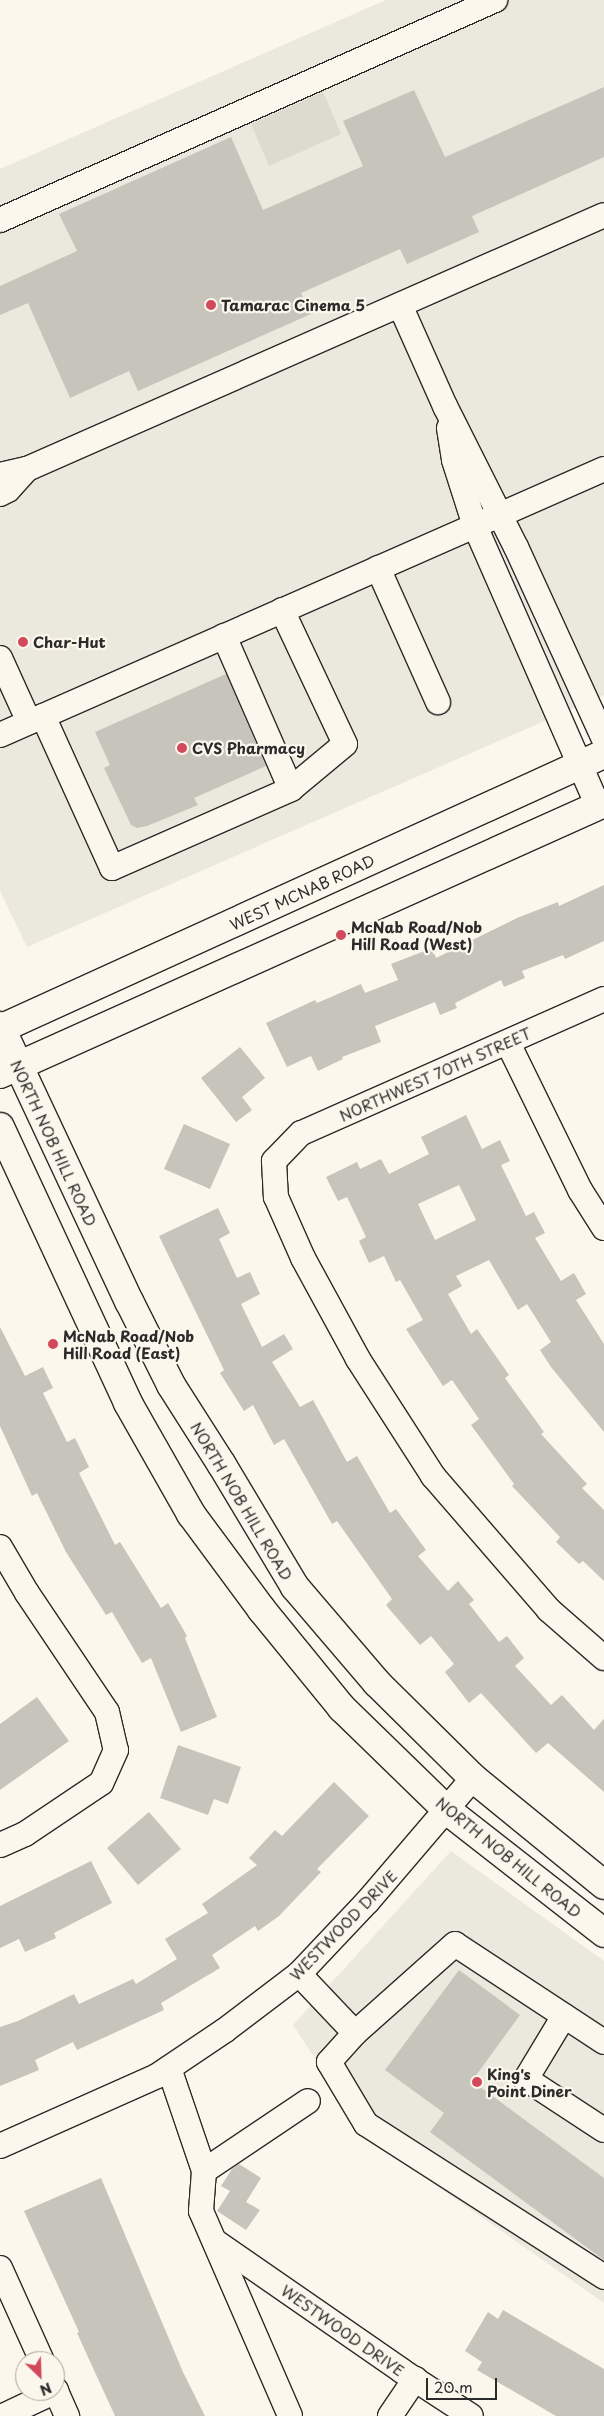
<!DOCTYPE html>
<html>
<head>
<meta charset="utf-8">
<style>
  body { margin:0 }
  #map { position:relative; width:604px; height:2416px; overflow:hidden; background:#fbf7ec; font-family:"Playpen Sans",sans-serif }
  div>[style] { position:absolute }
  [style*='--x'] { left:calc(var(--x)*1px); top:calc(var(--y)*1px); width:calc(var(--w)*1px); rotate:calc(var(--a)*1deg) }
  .built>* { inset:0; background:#ebe8de }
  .green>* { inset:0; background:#dddad0 }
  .building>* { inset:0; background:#c7c4bc }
  .roads { filter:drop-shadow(1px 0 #2b2b2b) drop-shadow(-1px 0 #2b2b2b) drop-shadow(0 1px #2b2b2b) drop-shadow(0 -1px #2b2b2b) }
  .minor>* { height:24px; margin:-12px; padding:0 12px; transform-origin:12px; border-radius:12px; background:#fbf7ec }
  .major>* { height:28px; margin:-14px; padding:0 14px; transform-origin:14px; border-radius:14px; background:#fbf7ec }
  .dots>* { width:14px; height:14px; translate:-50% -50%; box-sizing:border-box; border:2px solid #fbf7ec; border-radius:50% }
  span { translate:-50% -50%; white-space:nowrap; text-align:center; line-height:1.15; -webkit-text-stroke:4.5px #fbf7ec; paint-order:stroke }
  .poi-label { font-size:15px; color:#2b2b2b; font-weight:700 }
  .left { translate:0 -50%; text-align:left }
  .street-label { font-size:15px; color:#2b2b2b }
  .north { position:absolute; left:15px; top:2351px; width:50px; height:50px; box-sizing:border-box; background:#fbf7ec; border:1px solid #a8a59f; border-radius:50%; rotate:156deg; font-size:14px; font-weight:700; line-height:20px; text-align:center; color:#2b2b2b }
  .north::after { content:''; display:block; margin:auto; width:18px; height:22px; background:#d1495b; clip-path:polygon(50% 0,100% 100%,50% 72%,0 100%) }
  .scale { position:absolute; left:426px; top:2378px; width:71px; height:22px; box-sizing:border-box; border:2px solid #2b2b2b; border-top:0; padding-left:6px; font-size:15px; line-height:18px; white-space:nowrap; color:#2b2b2b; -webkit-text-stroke:4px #fbf7ec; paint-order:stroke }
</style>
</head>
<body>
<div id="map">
  <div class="built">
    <i style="clip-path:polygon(386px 0,604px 0,604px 695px,27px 947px,0 891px,0 169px)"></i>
    <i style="clip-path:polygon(451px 1851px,604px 1961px,604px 2303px,366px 2136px,293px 2025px)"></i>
  </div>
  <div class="green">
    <i style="clip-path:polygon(323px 92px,341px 134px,269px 166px,251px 124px)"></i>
  </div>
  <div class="building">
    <i style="clip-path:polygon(604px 87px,604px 157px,472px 216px,479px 232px,407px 264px,400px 249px,301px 293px,311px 314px,138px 391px,129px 371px,70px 398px,28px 303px,0 315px,0 286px,77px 251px,59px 214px,231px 137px,263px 210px,363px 166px,343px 121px,414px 90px,445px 157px)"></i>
    <i style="clip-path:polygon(226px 674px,266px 766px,194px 798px,198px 805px,147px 826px,137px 828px,131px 825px,104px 768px,110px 765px,95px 732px)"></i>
    <i style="clip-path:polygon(604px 885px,604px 941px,565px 959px,563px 955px,522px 971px,525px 978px,504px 987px,501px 980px,455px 1003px,457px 1008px,440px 1015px,435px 1002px,375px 1026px,381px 1042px,342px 1057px,343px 1059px,318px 1071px,311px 1056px,287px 1067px,266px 1023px,315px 1000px,317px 1003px,361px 984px,365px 993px,398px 980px,391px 964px,432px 948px,436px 958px,517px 918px,558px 902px,559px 906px)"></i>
    <i style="clip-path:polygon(240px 1047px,265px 1078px,242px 1097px,252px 1110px,236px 1122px,201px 1078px)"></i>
    <i style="clip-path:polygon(evenodd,466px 1115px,482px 1149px,500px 1140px,510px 1161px,501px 1165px,526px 1216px,534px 1212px,545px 1233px,535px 1238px,561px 1281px,574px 1273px,586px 1294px,576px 1300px,604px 1344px,604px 1432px,551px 1367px,540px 1350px,551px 1342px,527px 1304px,518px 1310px,489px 1260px,456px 1276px,462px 1286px,448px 1294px,471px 1334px,477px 1329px,509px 1375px,505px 1378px,544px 1432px,541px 1434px,587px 1484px,582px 1488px,604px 1510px,604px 1581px,583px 1561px,579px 1564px,556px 1542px,560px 1537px,512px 1486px,514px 1484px,471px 1425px,479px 1419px,452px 1380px,443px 1386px,406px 1329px,423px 1320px,400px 1280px,396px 1282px,384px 1256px,369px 1263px,359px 1241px,366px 1237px,347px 1197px,338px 1201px,326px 1177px,357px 1162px,360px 1169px,381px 1159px,389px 1174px,429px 1154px,421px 1137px,466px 1115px,459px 1185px,476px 1220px,435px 1240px,418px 1204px,459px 1185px)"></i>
    <i style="clip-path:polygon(184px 1124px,230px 1144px,210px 1189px,164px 1169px)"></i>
    <i style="clip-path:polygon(218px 1208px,230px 1233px,219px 1239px,237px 1278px,250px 1272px,260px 1294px,241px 1304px,262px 1347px,284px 1334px,293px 1349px,272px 1362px,300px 1407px,313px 1400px,347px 1462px,357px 1456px,390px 1513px,396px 1509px,426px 1550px,418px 1556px,448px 1591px,458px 1581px,474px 1600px,469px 1604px,499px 1642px,507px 1636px,524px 1658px,515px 1666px,551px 1705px,562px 1695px,594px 1730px,604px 1719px,604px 1792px,548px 1743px,536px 1753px,481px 1693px,469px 1703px,445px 1672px,454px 1664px,431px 1636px,420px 1645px,386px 1605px,392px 1599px,337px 1521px,332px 1524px,284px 1439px,274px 1445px,253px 1405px,244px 1411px,220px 1373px,224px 1370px,159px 1236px)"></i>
    <i style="clip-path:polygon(0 1327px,25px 1376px,43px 1367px,53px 1388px,43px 1393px,67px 1442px,75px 1438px,89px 1467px,79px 1473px,115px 1545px,120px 1542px,161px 1608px,168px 1603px,187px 1636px,185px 1638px,217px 1717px,181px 1732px,151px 1658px,142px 1663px,112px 1612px,106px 1615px,66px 1552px,37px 1493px,32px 1496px,0 1426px)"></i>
    <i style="clip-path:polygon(37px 1697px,69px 1741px,0 1790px,0 1724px)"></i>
    <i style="clip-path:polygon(178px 1745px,241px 1767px,228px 1804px,214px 1799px,208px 1815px,160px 1798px)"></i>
    <i style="clip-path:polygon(334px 1782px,369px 1816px,317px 1869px,321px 1872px,279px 1916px,258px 1931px,255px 1926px,212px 1955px,220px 1968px,161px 2003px,164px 2010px,77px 2050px,73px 2042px,35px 2060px,39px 2070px,0 2086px,0 2027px,18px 2021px,74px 1994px,79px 2004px,133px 1979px,136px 1984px,177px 1959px,165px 1939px,208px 1913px,202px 1904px,257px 1865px,249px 1858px,275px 1830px,282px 1836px)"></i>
    <i style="clip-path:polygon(149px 1812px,181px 1849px,138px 1885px,107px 1848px)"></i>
    <i style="clip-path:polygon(91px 1861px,112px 1903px,54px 1933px,56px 1938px,25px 1952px,19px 1939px,0 1948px,0 1906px)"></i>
    <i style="clip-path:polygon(459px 1970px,520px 2015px,472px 2081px,604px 2178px,604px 2260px,430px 2132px,444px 2113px,385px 2070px)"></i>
    <i style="clip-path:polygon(239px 2164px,261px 2178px,246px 2202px,260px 2210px,246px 2230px,217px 2211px,230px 2191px,221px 2186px,232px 2169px)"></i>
    <i style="clip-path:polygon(101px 2178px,183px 2372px,205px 2416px,115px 2416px,77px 2333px,79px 2332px,24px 2211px)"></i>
    <i style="clip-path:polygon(503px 2310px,604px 2369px,604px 2416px,556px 2416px,477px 2370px,482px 2362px,465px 2351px,488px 2312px,498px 2319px)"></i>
  </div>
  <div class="roads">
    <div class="minor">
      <i style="--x:0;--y:220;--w:542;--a:-23.96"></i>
      <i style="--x:400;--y:305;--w:111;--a:66"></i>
      <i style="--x:445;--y:406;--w:158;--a:63.3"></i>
      <i style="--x:516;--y:547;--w:211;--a:65.4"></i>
      <i style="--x:449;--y:428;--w:32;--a:81"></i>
      <i style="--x:454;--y:460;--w:69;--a:72.3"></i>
      <i style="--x:475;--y:526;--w:306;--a:66.3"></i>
      <i style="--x:0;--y:475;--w:28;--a:-13"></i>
      <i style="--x:27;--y:469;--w:630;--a:-23.76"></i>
      <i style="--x:0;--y:494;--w:9;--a:-27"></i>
      <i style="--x:8;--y:490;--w:28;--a:-48"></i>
      <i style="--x:378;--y:568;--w:147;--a:65.9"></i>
      <i style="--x:224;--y:636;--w:167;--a:66.4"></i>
      <i style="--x:0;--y:658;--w:70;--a:65.6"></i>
      <i style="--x:43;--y:716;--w:167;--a:65.6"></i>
      <i style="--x:112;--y:868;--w:196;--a:-23.8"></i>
      <i style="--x:291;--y:789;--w:70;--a:-39.8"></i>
      <i style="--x:345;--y:744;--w:148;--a:-115.2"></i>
      <i style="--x:0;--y:735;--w:660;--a:-23.77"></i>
      <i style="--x:604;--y:999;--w:331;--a:156.1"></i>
      <i style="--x:301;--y:1133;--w:39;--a:134"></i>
      <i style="--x:274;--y:1161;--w:36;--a:87"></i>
      <i style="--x:276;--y:1197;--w:67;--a:66.1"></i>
      <i style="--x:303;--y:1258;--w:115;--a:61.4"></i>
      <i style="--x:358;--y:1359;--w:139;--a:57.3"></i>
      <i style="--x:433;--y:1476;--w:177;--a:49.1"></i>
      <i style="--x:549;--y:1610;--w:73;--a:41.1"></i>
      <i style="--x:508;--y:1043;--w:164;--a:63.9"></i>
      <i style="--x:580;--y:1190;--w:45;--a:57.7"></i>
      <i style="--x:0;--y:1547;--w:53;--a:59.6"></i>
      <i style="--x:27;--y:1593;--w:143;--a:56.1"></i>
      <i style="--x:107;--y:1712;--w:39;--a:77"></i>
      <i style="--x:116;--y:1750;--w:36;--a:114"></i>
      <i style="--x:101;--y:1783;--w:92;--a:146.1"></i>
      <i style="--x:25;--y:1834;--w:27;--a:156"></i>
      <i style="--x:299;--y:1974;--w:81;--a:46.5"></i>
      <i style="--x:564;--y:2016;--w:74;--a:121.1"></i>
      <i style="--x:526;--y:2079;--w:93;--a:33.2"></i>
      <i style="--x:604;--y:2042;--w:178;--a:-146.7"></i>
      <i style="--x:455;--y:1944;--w:134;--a:138.3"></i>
      <i style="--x:355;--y:2033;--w:39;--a:132"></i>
      <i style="--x:329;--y:2062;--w:72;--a:59.2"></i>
      <i style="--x:366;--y:2124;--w:283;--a:32.7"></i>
      <i style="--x:169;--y:2068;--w:109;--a:71.2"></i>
      <i style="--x:204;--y:2171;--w:40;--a:94.3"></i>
      <i style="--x:201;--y:2211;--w:223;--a:66.5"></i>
      <i style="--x:0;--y:2146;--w:172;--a:-24"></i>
      <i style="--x:157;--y:2076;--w:81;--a:-33.9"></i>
      <i style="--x:224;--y:2031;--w:94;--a:-37.2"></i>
      <i style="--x:299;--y:1974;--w:100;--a:-46.6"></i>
      <i style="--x:368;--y:1901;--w:162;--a:-49.5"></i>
      <i style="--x:204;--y:2171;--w:125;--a:-33.9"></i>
      <i style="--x:216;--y:2242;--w:226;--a:34.7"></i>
      <i style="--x:402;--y:2371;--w:82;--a:33.1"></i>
      <i style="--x:0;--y:2268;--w:102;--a:65.7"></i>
      <i style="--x:55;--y:2389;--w:30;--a:66"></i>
      <i style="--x:3;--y:2416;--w:59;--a:-25.3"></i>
      <i style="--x:390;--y:2416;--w:45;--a:-56"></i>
    </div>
    <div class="major">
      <i style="--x:0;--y:1026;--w:304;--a:64.9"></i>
      <i style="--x:129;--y:1301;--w:94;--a:63.4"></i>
      <i style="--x:171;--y:1385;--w:95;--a:57.5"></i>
      <i style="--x:222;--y:1465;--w:142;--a:59.1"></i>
      <i style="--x:295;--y:1587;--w:126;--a:49.5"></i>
      <i style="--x:377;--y:1683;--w:135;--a:44.7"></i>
      <i style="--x:473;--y:1778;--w:169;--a:39.2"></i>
      <i style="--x:0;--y:1029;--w:664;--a:-24.48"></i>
      <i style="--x:0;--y:1074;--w:662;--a:-24.16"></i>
      <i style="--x:0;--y:1127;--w:304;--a:65.1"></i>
      <i style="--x:128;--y:1403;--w:128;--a:60.4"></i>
      <i style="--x:191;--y:1514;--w:119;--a:53.5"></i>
      <i style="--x:262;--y:1610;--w:127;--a:50.8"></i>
      <i style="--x:342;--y:1708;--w:148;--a:44.2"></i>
      <i style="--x:448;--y:1811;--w:198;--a:38"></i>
    </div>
  </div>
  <div class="dots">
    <i style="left:211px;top:305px;background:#d1495b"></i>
    <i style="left:23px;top:642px;background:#d1495b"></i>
    <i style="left:182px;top:748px;background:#d1495b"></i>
    <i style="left:341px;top:935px;background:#d1495b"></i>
    <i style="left:53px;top:1344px;background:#d1495b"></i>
    <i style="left:477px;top:2082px;background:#d1495b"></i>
  </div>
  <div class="poi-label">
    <span class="left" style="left:221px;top:305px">Tamarac Cinema 5</span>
    <span class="left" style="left:33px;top:642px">Char-Hut</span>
    <span class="left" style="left:192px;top:748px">CVS Pharmacy</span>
    <span class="left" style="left:351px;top:935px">McNab Road/Nob<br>Hill Road (West)</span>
    <span class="left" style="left:63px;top:1344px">McNab Road/Nob<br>Hill Road (East)</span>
    <span class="left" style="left:487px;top:2082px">King's<br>Point Diner</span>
  </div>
  <div class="street-label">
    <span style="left:302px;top:892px;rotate:-25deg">WEST MCNAB ROAD</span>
    <span style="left:435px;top:1074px;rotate:-24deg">NORTHWEST 70TH STREET</span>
    <span style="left:54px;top:1143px;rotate:65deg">NORTH NOB HILL ROAD</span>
    <span style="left:242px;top:1501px;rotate:59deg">NORTH NOB HILL ROAD</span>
    <span style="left:509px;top:1857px;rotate:39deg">NORTH NOB HILL ROAD</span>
    <span style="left:343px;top:1925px;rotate:-46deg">WESTWOOD DRIVE</span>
    <span style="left:343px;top:2330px;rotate:35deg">WESTWOOD DRIVE</span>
  </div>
  <div class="north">N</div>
  <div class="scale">20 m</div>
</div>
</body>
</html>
